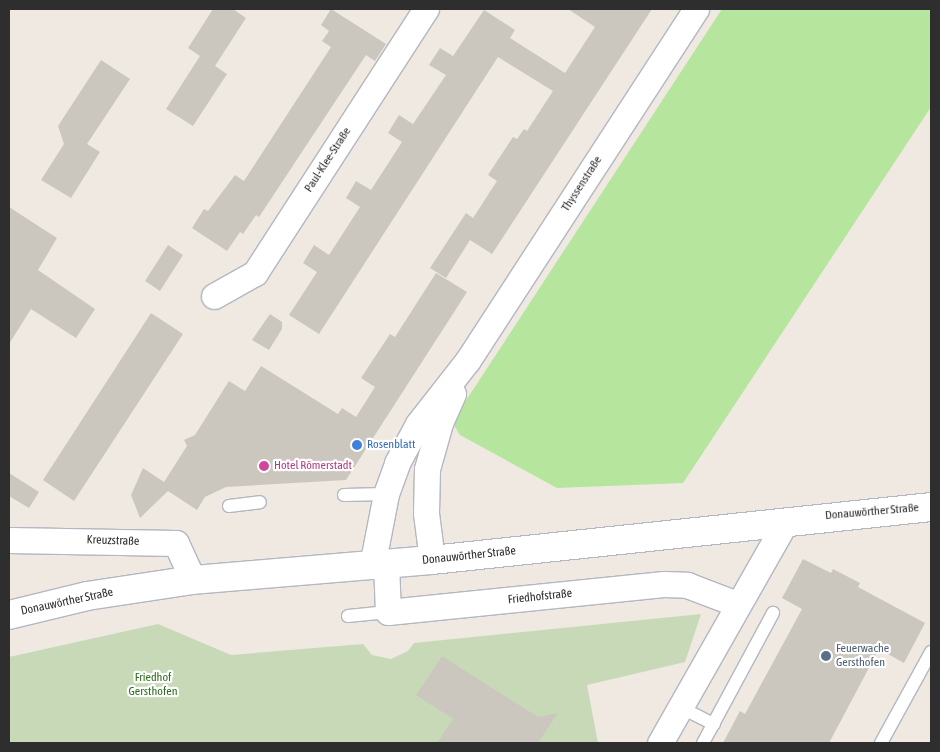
<!DOCTYPE html>
<html>
<head>
<meta charset="utf-8">
<style>
  body { margin:0 }
  #map { position:relative; width:940px; height:752px; overflow:hidden; background:#efe9e1; font-family:"Asap Condensed",sans-serif }
  div>[style] { position:absolute }
  [style*='--x'] { left:calc(var(--x)*1px); top:calc(var(--y)*1px); width:calc(var(--w)*1px); rotate:calc(var(--a)*1deg) }
  .green>* { inset:0; background:#b6e59e }
  .cemetery>* { inset:0; background:#c8d9b8 }
  .building>* { inset:0; background:#cbc7bf }
  .roads { filter:drop-shadow(1px 0 #b4b7c1) drop-shadow(-1px 0 #b4b7c1) drop-shadow(0 1px #b4b7c1) drop-shadow(0 -1px #b4b7c1) }
  .service>* { height:12px; margin:-6px; padding:0 6px; transform-origin:6px; border-radius:6px; background:#fff }
  .minor>* { height:25px; margin:-12.5px; padding:0 12.5px; transform-origin:12.5px; border-radius:12.5px; background:#fff }
  .secondary>* { height:28px; margin:-14px; padding:0 14px; transform-origin:14px; border-radius:14px; background:#fff }
  .dots>* { width:14px; height:14px; translate:-50% -50%; box-sizing:border-box; border:2px solid #fff; border-radius:50% }
  span { translate:-50% -50%; white-space:nowrap; text-align:center; line-height:1.15; -webkit-text-stroke:4.5px #fff; paint-order:stroke }
  .street-label { font-size:12px; color:#2e2e2e }
  .shop-label { font-size:12px; color:#366cbe }
  .left { translate:0 -50%; text-align:left }
  .hotel-label { font-size:12px; color:#b23c85 }
  .service-label { font-size:12px; color:#4e5e75 }
  .park-label { font-size:12px; color:#2c6e1b }
  .frame { position:absolute; inset:0; border:10px solid #2e2e2e; pointer-events:none }
</style>
</head>
<body>
<div id="map">
  <div class="green">
    <i style="clip-path:polygon(722px 9px,931px 9px,931px 107px,683px 483px,557px 488px,460px 435px,452px 422px)"></i>
  </div>
  <div class="cemetery">
    <i style="clip-path:polygon(701px 614px,685px 662px,587px 685px,598px 743px,9px 743px,9px 657px,158px 624px,231px 655px,363px 644px,372px 655px,391px 659px,408px 651px,414px 643px)"></i>
  </div>
  <div class="building">
    <i style="clip-path:polygon(213px 9px,233px 9px,246px 18px,215px 66px,227px 74px,193px 126px,166px 109px,200px 56px,188px 48px)"></i>
    <i style="clip-path:polygon(331px 9px,386px 44px,375px 61px,366px 55px,259px 217px,256px 215px,243px 234px,240px 232px,227px 251px,192px 228px,204px 209px,208px 211px,235px 175px,244px 181px,331px 47px,322px 41px,329px 31px,321px 25px)"></i>
    <i style="clip-path:polygon(568px 9px,652px 9px,492px 254px,470px 240px,446px 278px,430px 268px,466px 213px,473px 218px,497px 181px,488px 175px,513px 137px,517px 139px,524px 129px,527px 131px,553px 91px,498px 57px,319px 334px,289px 315px,317px 272px,303px 263px,314px 245px,329px 255px,360px 207px,346px 198px,356px 181px,371px 190px,402px 142px,388px 133px,399px 115px,413px 124px,446px 75px,429px 65px,440px 48px,453px 56px,484px 10px,515px 30px,510px 38px,565px 73px,595px 27px)"></i>
    <i style="clip-path:polygon(101px 60px,130px 79px,87px 144px,100px 152px,71px 198px,41px 180px,64px 144px,58px 126px)"></i>
    <i style="clip-path:polygon(9px 207px,57px 238px,38px 270px,95px 309px,76px 338px,31px 309px,9px 344px)"></i>
    <i style="clip-path:polygon(168px 245px,183px 255px,160px 291px,145px 281px)"></i>
    <i style="clip-path:polygon(436px 273px,467px 292px,346px 480px,226px 487px,205px 497px,197px 510px,168px 491px,140px 518px,131px 495px,143px 468px,164px 482px,187px 446px,184px 440px,195px 435px,229px 381px,245px 391px,261px 366px,338px 414px,342px 408px,356px 417px,375px 387px,361px 378px,390px 334px,395px 337px)"></i>
    <i style="clip-path:polygon(151px 313px,183px 334px,74px 501px,43px 480px)"></i>
    <i style="clip-path:polygon(270px 314px,282px 322px,282px 329px,269px 350px,252px 340px)"></i>
    <i style="clip-path:polygon(9px 473px,39px 492px,29px 508px,9px 496px)"></i>
    <i style="clip-path:polygon(803px 559px,831px 573px,833px 569px,860px 583px,858px 587px,925px 623px,904px 663px,879px 649px,829px 743px,723px 743px,740px 711px,745px 714px,802px 609px,782px 598px)"></i>
    <i style="clip-path:polygon(442px 656px,538px 717px,558px 713px,538px 743px,437px 743px,453px 719px,416px 695px)"></i>
  </div>
  <div class="roads">
    <div class="service">
      <i style="--x:344;--y:495;--w:42;--a:-1.4"></i>
      <i style="--x:229;--y:506;--w:31;--a:-7"></i>
      <i style="--x:348;--y:616;--w:40;--a:-5.7"></i>
      <i style="--x:680;--y:707;--w:38;--a:27"></i>
      <i style="--x:703;--y:743;--w:148;--a:-61.7"></i>
      <i style="--x:881;--y:743;--w:104;--a:-61.2"></i>
    </div>
    <div class="minor">
      <i style="--x:214;--y:296;--w:47;--a:-29.3"></i>
      <i style="--x:255;--y:273;--w:315;--a:-57.1"></i>
      <i style="--x:9;--y:540;--w:167;--a:1"></i>
      <i style="--x:176;--y:543;--w:41;--a:65.3"></i>
      <i style="--x:432;--y:560;--w:47;--a:-97.3"></i>
      <i style="--x:426;--y:513;--w:44;--a:-88.7"></i>
      <i style="--x:427;--y:469;--w:48;--a:-74.2"></i>
      <i style="--x:440;--y:423;--w:32;--a:-66"></i>
      <i style="--x:386;--y:564;--w:48;--a:87.6"></i>
      <i style="--x:388;--y:612;--w:277;--a:-5.8"></i>
      <i style="--x:664;--y:584;--w:23;--a:2"></i>
      <i style="--x:687;--y:585;--w:53;--a:20.8"></i>
      <i style="--x:372;--y:566;--w:73;--a:-79"></i>
      <i style="--x:386;--y:494;--w:33;--a:-70"></i>
      <i style="--x:397;--y:463;--w:44;--a:-61.7"></i>
      <i style="--x:418;--y:424;--w:81;--a:-52"></i>
      <i style="--x:468;--y:360;--w:419;--a:-57"></i>
      <i style="--x:660;--y:743;--w:255;--a:-60.4"></i>
    </div>
    <div class="secondary">
      <i style="--x:9;--y:615;--w:80;--a:-13.7"></i>
      <i style="--x:87;--y:596;--w:107;--a:-8.6"></i>
      <i style="--x:193;--y:580;--w:240;--a:-4.8"></i>
      <i style="--x:432;--y:560;--w:502;--a:-6.06"></i>
    </div>
  </div>
  <div class="dots">
    <i style="left:357px;top:445px;background:#3f7fe0"></i>
    <i style="left:264px;top:466px;background:#d1479c"></i>
    <i style="left:826px;top:656px;background:#5c6f8a"></i>
  </div>
  <div class="street-label">
    <span style="left:328px;top:160px;rotate:-57deg">Paul-Klee-Straße</span>
    <span style="left:582px;top:184px;rotate:-57deg">Thyssenstraße</span>
    <span style="left:872px;top:512px;rotate:-5deg">Donauwörther Straße</span>
    <span style="left:113px;top:541px;rotate:2deg">Kreuzstraße</span>
    <span style="left:469px;top:556px;rotate:-6deg">Donauwörther Straße</span>
    <span style="left:540px;top:597px;rotate:-6deg">Friedhofstraße</span>
    <span style="left:67px;top:602px;rotate:-12deg">Donauwörther Straße</span>
  </div>
  <div class="shop-label">
    <span class="left" style="left:367px;top:445px">Rosenblatt</span>
  </div>
  <div class="hotel-label">
    <span class="left" style="left:274px;top:466px">Hotel Römerstadt</span>
  </div>
  <div class="service-label">
    <span class="left" style="left:836px;top:656px">Feuerwache<br>Gersthofen</span>
  </div>
  <div class="park-label">
    <span style="left:153px;top:685px">Friedhof<br>Gersthofen</span>
  </div>
  <div class="frame"></div>
</div>
</body>
</html>
